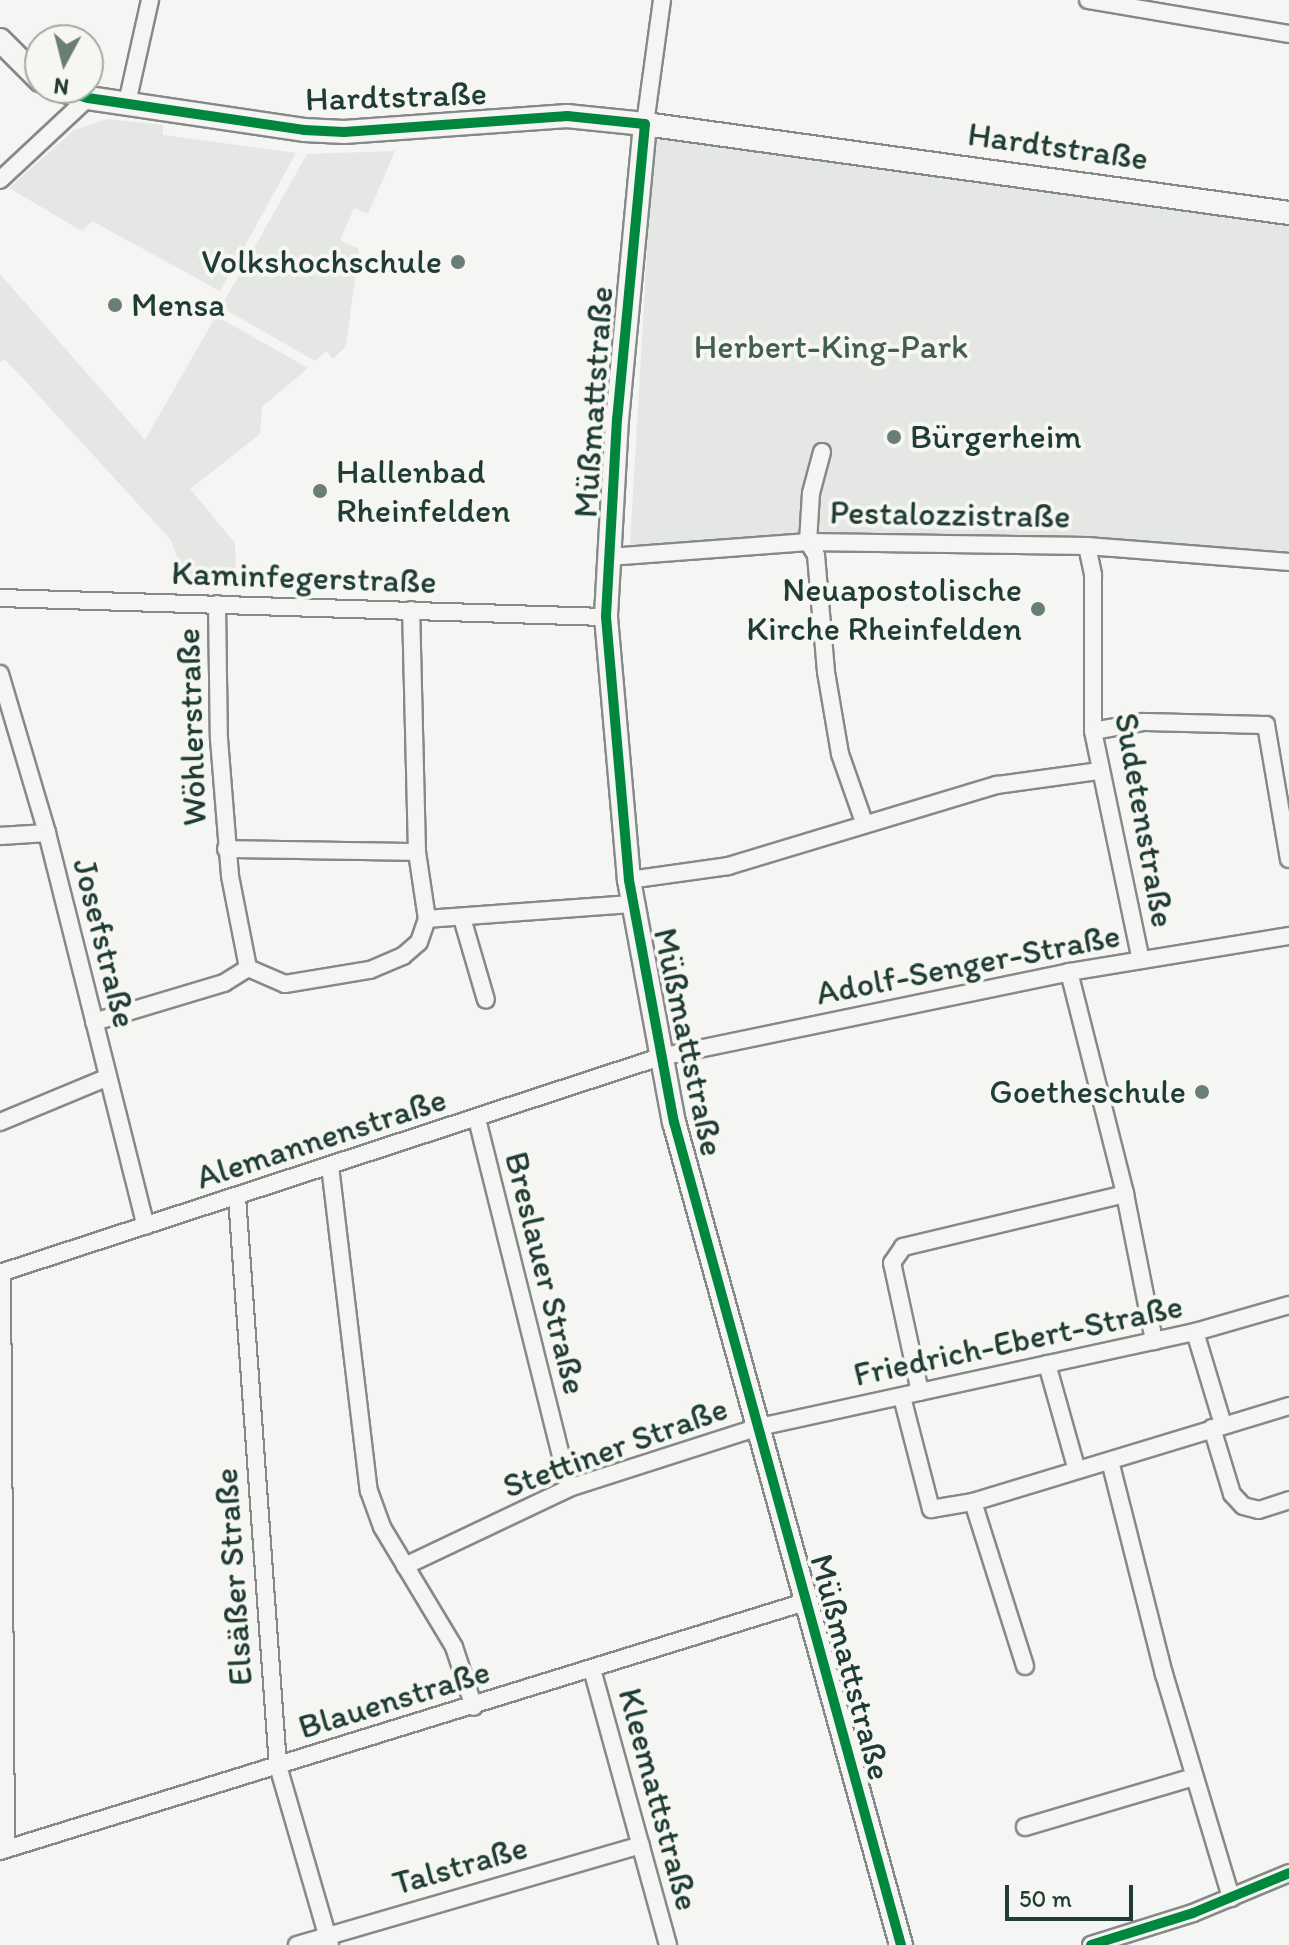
<!DOCTYPE html>
<html>
<head>
<meta charset="utf-8">
<style>
  body { margin:0 }
  #map { position:relative; width:1289px; height:1945px; overflow:hidden; background:#f5f5f3; font-family:Itim,sans-serif }
  div>[style] { position:absolute }
  [style*='--x'] { left:calc(var(--x)*1px); top:calc(var(--y)*1px); width:calc(var(--w)*1px); rotate:calc(var(--a)*1deg) }
  .green>* { inset:0; background:#e4e7e3 }
  .roads { filter:drop-shadow(2px 0 #858a88) drop-shadow(-2px 0 #858a88) drop-shadow(0 2px #858a88) drop-shadow(0 -2px #858a88) }
  .street>* { height:16px; margin:-8px; padding:0 8px; transform-origin:8px; border-radius:8px; background:#f5f5f3 }
  .secondary>* { height:22px; margin:-11px; padding:0 11px; transform-origin:11px; border-radius:11px; background:#f5f5f3 }
  .cycleway>* { height:10px; margin:-5px; padding:0 5px; transform-origin:5px; border-radius:5px; background:#00873e }
  .dots>* { width:22px; height:22px; translate:-50% -50%; box-sizing:border-box; border:4px solid #f6f6f2; border-radius:50% }
  span { translate:-50% -50%; white-space:nowrap; text-align:center; line-height:1.15; -webkit-text-stroke:8px #f6f6f2; paint-order:stroke }
  .street-label { font-size:34px; color:#1f3d34 }
  .poi-label { font-size:34px; color:#1f3d34 }
  .right { translate:-100% -50%; text-align:right }
  .left { translate:0 -50%; text-align:left }
  .park-label { font-size:34px; color:#445d54 }
  .north { position:absolute; left:24px; top:24px; width:80px; height:80px; box-sizing:border-box; background:#f6f6f2; border:2px solid #a0aca6; border-radius:50%; rotate:187deg; font-size:22px; font-weight:700; line-height:32px; text-align:center; color:#1f3d34 }
  .north::after { content:''; display:block; margin:auto; width:28px; height:36px; background:#6a7d77; clip-path:polygon(50% 0,100% 100%,50% 72%,0 100%) }
  .scale { position:absolute; left:1005px; top:1885px; width:128px; height:36px; box-sizing:border-box; border:4px solid #1f3d34; border-top:0; padding-left:10px; font-size:24px; line-height:28px; white-space:nowrap; color:#1f3d34; -webkit-text-stroke:6px #f6f6f2; paint-order:stroke }
</style>
</head>
<body>
<div id="map">
  <div class="green">
    <i style="clip-path:polygon(108px 119px,163px 125px,163px 135px,296px 153px,220px 291px,92px 221px,82px 231px,9px 188px,74px 130px)"></i>
    <i style="clip-path:polygon(654px 132px,1289px 222px,1289px 551px,1085px 539px,812px 534px,630px 545px)"></i>
    <i style="clip-path:polygon(395px 151px,368px 214px,354px 208px,340px 240px,359px 249px,346px 346px,333px 359px,326px 351px,315px 361px,221px 307px,307px 154px)"></i>
    <i style="clip-path:polygon(0 274px,145px 440px,216px 316px,308px 368px,262px 407px,260px 434px,190px 489px,235px 543px,236px 585px,186px 582px,171px 540px,18px 373px,4px 359px,0 362px)"></i>
  </div>
  <div class="roads">
    <div class="street">
      <i style="--x:1088;--y:0;--w:204;--a:9.6"></i>
      <i style="--x:127;--y:103;--w:106;--a:-77.4"></i>
      <i style="--x:645;--y:124;--w:125;--a:-82.2"></i>
      <i style="--x:0;--y:180;--w:120;--a:-43"></i>
      <i style="--x:822;--y:452;--w:42;--a:105"></i>
      <i style="--x:811;--y:493;--w:49;--a:93.5"></i>
      <i style="--x:808;--y:542;--w:15;--a:58"></i>
      <i style="--x:816;--y:555;--w:117;--a:85.1"></i>
      <i style="--x:826;--y:672;--w:83;--a:80.3"></i>
      <i style="--x:840;--y:754;--w:72;--a:70.6"></i>
      <i style="--x:1087;--y:546;--w:30;--a:78"></i>
      <i style="--x:1093;--y:575;--w:156;--a:90"></i>
      <i style="--x:1093;--y:731;--w:234;--a:78.2"></i>
      <i style="--x:609;--y:557;--w:200;--a:-4.3"></i>
      <i style="--x:808;--y:542;--w:279;--a:0.8"></i>
      <i style="--x:1087;--y:546;--w:203;--a:4.5"></i>
      <i style="--x:0;--y:598;--w:606;--a:1.8"></i>
      <i style="--x:217;--y:604;--w:135;--a:89.2"></i>
      <i style="--x:219;--y:739;--w:137;--a:85.4"></i>
      <i style="--x:230;--y:876;--w:94;--a:78.9"></i>
      <i style="--x:248;--y:968;--w:40;--a:23.4"></i>
      <i style="--x:285;--y:984;--w:86;--a:-9.4"></i>
      <i style="--x:370;--y:970;--w:36;--a:-23"></i>
      <i style="--x:403;--y:956;--w:21;--a:-41"></i>
      <i style="--x:419;--y:942;--w:24;--a:-71"></i>
      <i style="--x:427;--y:919;--w:68;--a:-98.5"></i>
      <i style="--x:417;--y:852;--w:242;--a:-91.4"></i>
      <i style="--x:0;--y:674;--w:166;--a:73.5"></i>
      <i style="--x:47;--y:833;--w:405;--a:75.9"></i>
      <i style="--x:1093;--y:731;--w:52;--a:-10"></i>
      <i style="--x:1144;--y:722;--w:122;--a:1.4"></i>
      <i style="--x:1266;--y:725;--w:136;--a:80.3"></i>
      <i style="--x:0;--y:836;--w:47;--a:-3.7"></i>
      <i style="--x:226;--y:849;--w:191;--a:0.9"></i>
      <i style="--x:629;--y:880;--w:100;--a:-8"></i>
      <i style="--x:728;--y:866;--w:281;--a:-16.8"></i>
      <i style="--x:997;--y:785;--w:103;--a:-7.8"></i>
      <i style="--x:462;--y:918;--w:85;--a:73.7"></i>
      <i style="--x:427;--y:919;--w:207;--a:-4.2"></i>
      <i style="--x:1069;--y:972;--w:229;--a:75.8"></i>
      <i style="--x:1125;--y:1194;--w:150;--a:78.8"></i>
      <i style="--x:94;--y:1022;--w:136;--a:-16.7"></i>
      <i style="--x:224;--y:983;--w:28;--a:-32"></i>
      <i style="--x:477;--y:1119;--w:380;--a:76"></i>
      <i style="--x:0;--y:1122;--w:115;--a:-22.5"></i>
      <i style="--x:330;--y:1166;--w:327;--a:83.2"></i>
      <i style="--x:369;--y:1491;--w:38;--a:70"></i>
      <i style="--x:382;--y:1527;--w:140;--a:59"></i>
      <i style="--x:454;--y:1647;--w:63;--a:71.6"></i>
      <i style="--x:237;--y:1197;--w:570;--a:85.88"></i>
      <i style="--x:278;--y:1766;--w:186;--a:73.8"></i>
      <i style="--x:2;--y:1272;--w:577;--a:89.6"></i>
      <i style="--x:0;--y:1273;--w:694;--a:-18.12"></i>
      <i style="--x:660;--y:1057;--w:418;--a:-11.7"></i>
      <i style="--x:1069;--y:972;--w:223;--a:-9.3"></i>
      <i style="--x:1195;--y:1332;--w:97;--a:73.2"></i>
      <i style="--x:1047;--y:1364;--w:107;--a:74.3"></i>
      <i style="--x:920;--y:1392;--w:132;--a:-102.2"></i>
      <i style="--x:892;--y:1263;--w:19;--a:-55"></i>
      <i style="--x:903;--y:1247;--w:228;--a:-13.4"></i>
      <i style="--x:902;--y:1397;--w:116;--a:75.5"></i>
      <i style="--x:931;--y:1509;--w:43;--a:-9.5"></i>
      <i style="--x:973;--y:1502;--w:330;--a:-16.9"></i>
      <i style="--x:1212;--y:1428;--w:69;--a:73.1"></i>
      <i style="--x:1232;--y:1494;--w:16;--a:47"></i>
      <i style="--x:1243;--y:1506;--w:16;--a:14"></i>
      <i style="--x:1259;--y:1510;--w:32;--a:-18"></i>
      <i style="--x:1110;--y:1461;--w:220;--a:75.8"></i>
      <i style="--x:1164;--y:1674;--w:234;--a:73.3"></i>
      <i style="--x:973;--y:1502;--w:172;--a:72.4"></i>
      <i style="--x:405;--y:1566;--w:182;--a:-25.4"></i>
      <i style="--x:569;--y:1488;--w:200;--a:-17.8"></i>
      <i style="--x:759;--y:1427;--w:446;--a:-12.3"></i>
      <i style="--x:1195;--y:1332;--w:98;--a:-16"></i>
      <i style="--x:592;--y:1669;--w:286;--a:74.6"></i>
      <i style="--x:1025;--y:1827;--w:176;--a:-16.5"></i>
      <i style="--x:0;--y:1851;--w:843;--a:-17.19"></i>
      <i style="--x:297;--y:1945;--w:358;--a:-16.2"></i>
      <i style="--x:1091;--y:1945;--w:107;--a:-17.4"></i>
      <i style="--x:1193;--y:1913;--w:104;--a:-22.6"></i>
    </div>
    <div class="secondary">
      <i style="--x:0;--y:40;--w:57;--a:45"></i>
      <i style="--x:55;--y:88;--w:34;--a:17"></i>
      <i style="--x:88;--y:98;--w:218;--a:8.4"></i>
      <i style="--x:304;--y:130;--w:40;--a:2.9"></i>
      <i style="--x:344;--y:132;--w:224;--a:-4.1"></i>
      <i style="--x:567;--y:116;--w:78;--a:5.9"></i>
      <i style="--x:645;--y:124;--w:650;--a:7.87"></i>
      <i style="--x:645;--y:124;--w:296;--a:95.4"></i>
      <i style="--x:617;--y:419;--w:198;--a:93.2"></i>
      <i style="--x:606;--y:617;--w:264;--a:85"></i>
      <i style="--x:629;--y:880;--w:246;--a:79.5"></i>
      <i style="--x:674;--y:1122;--w:854;--a:74.58"></i>
    </div>
  </div>
  <div class="cycleway">
    <i style="--x:55;--y:88;--w:34;--a:17"></i>
    <i style="--x:88;--y:98;--w:218;--a:8.4"></i>
    <i style="--x:304;--y:130;--w:40;--a:2.9"></i>
    <i style="--x:344;--y:132;--w:224;--a:-4.1"></i>
    <i style="--x:567;--y:116;--w:78;--a:5.9"></i>
    <i style="--x:645;--y:124;--w:296;--a:95.4"></i>
    <i style="--x:617;--y:419;--w:198;--a:93.2"></i>
    <i style="--x:606;--y:617;--w:264;--a:85"></i>
    <i style="--x:629;--y:880;--w:246;--a:79.5"></i>
    <i style="--x:674;--y:1122;--w:854;--a:74.58"></i>
    <i style="--x:1091;--y:1945;--w:107;--a:-17.4"></i>
    <i style="--x:1193;--y:1913;--w:104;--a:-22.6"></i>
  </div>
  <div class="dots">
    <i style="left:458px;top:262px;background:#6a7d77"></i>
    <i style="left:115px;top:305px;background:#6a7d77"></i>
    <i style="left:894px;top:437px;background:#6a7d77"></i>
    <i style="left:320px;top:491px;background:#6a7d77"></i>
    <i style="left:1038px;top:609px;background:#6a7d77"></i>
    <i style="left:1202px;top:1092px;background:#6a7d77"></i>
  </div>
  <div class="street-label">
    <span style="left:396px;top:96px;rotate:-2deg">Hardtstraße</span>
    <span style="left:1058px;top:146px;rotate:8deg">Hardtstraße</span>
    <span style="left:593px;top:402px;rotate:-86deg">Müßmattstraße</span>
    <span style="left:950px;top:514px;rotate:1deg">Pestalozzistraße</span>
    <span style="left:304px;top:577px;rotate:2deg">Kaminfegerstraße</span>
    <span style="left:191px;top:727px;rotate:-92deg">Wöhlerstraße</span>
    <span style="left:1145px;top:820px;rotate:80deg">Sudetenstraße</span>
    <span style="left:105px;top:943px;rotate:76deg">Josefstraße</span>
    <span style="left:968px;top:964px;rotate:-11deg">Adolf-Senger-Straße</span>
    <span style="left:689px;top:1042px;rotate:78deg">Müßmattstraße</span>
    <span style="left:321px;top:1138px;rotate:-18deg">Alemannenstraße</span>
    <span style="left:546px;top:1273px;rotate:76deg">Breslauer Straße</span>
    <span style="left:1018px;top:1340px;rotate:-12deg">Friedrich-Ebert-Straße</span>
    <span style="left:615px;top:1447px;rotate:-20deg">Stettiner Straße</span>
    <span style="left:233px;top:1577px;rotate:-94deg">Elsäßer Straße</span>
    <span style="left:851px;top:1667px;rotate:75deg">Müßmattstraße</span>
    <span style="left:394px;top:1699px;rotate:-17deg">Blauenstraße</span>
    <span style="left:659px;top:1799px;rotate:75deg">Kleemattstraße</span>
    <span style="left:460px;top:1865px;rotate:-16deg">Talstraße</span>
  </div>
  <div class="poi-label">
    <span class="right" style="left:442px;top:262px">Volkshochschule</span>
    <span class="left" style="left:131px;top:305px">Mensa</span>
    <span class="left" style="left:910px;top:437px">Bürgerheim</span>
    <span class="left" style="left:336px;top:491px">Hallenbad<br>Rheinfelden</span>
    <span class="right" style="left:1022px;top:609px">Neuapostolische<br>Kirche Rheinfelden</span>
    <span class="right" style="left:1186px;top:1092px">Goetheschule</span>
  </div>
  <div class="park-label">
    <span style="left:831px;top:347px">Herbert-King-Park</span>
  </div>
  <div class="north">N</div>
  <div class="scale">50 m</div>
</div>
</body>
</html>
